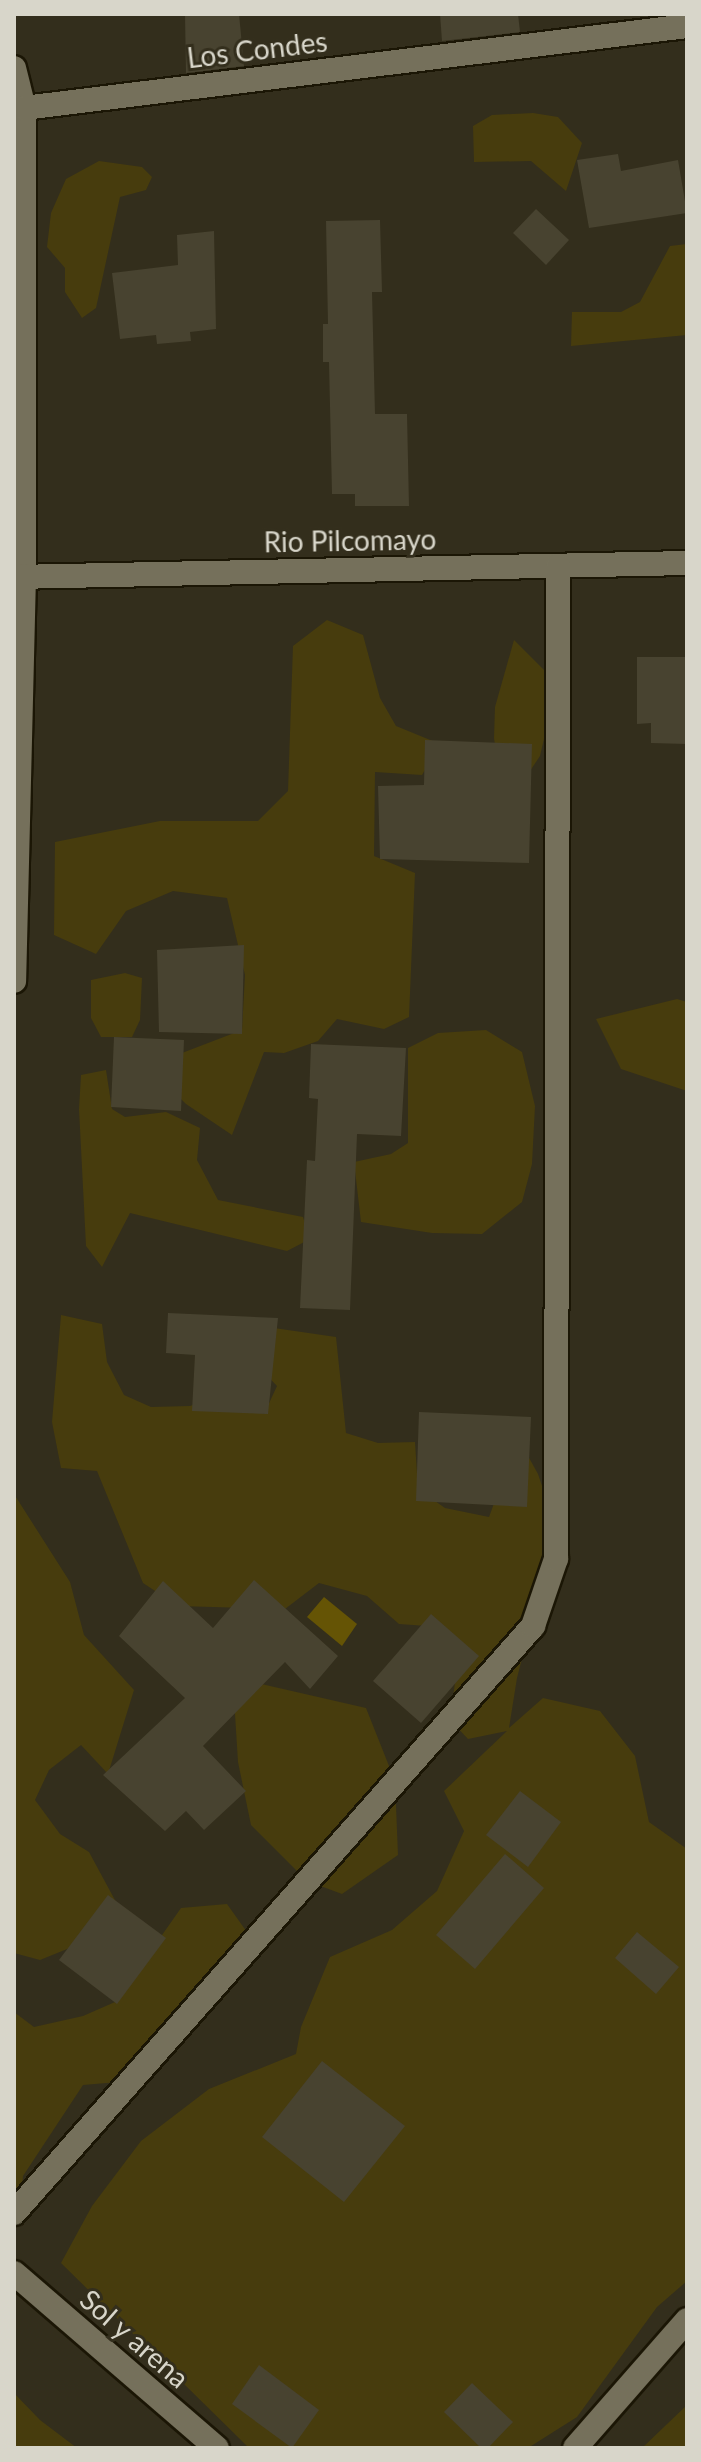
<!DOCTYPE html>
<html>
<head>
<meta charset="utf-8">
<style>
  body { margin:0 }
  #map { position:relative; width:701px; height:2462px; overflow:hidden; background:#332e1c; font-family:Lato,sans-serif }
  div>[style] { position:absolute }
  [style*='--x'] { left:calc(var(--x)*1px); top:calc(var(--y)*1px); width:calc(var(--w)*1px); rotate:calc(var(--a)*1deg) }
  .green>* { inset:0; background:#473c0d }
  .water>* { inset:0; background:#655405 }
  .building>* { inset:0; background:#484330 }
  .roads { filter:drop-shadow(2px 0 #1b1605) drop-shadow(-2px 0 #1b1605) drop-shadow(0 2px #1b1605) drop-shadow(0 -2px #1b1605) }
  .street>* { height:24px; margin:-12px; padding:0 12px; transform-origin:12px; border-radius:12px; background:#75705b }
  span { translate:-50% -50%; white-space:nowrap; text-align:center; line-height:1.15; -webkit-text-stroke:6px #332e1c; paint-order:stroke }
  .street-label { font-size:28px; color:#d8d6ca }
  .frame { position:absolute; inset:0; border:16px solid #d8d6ca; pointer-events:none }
</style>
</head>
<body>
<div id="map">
  <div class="green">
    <i style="clip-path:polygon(533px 113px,558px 117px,582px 143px,566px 191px,531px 161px,474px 162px,473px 126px,492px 115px)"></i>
    <i style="clip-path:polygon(99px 161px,142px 167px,152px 177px,146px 190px,120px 197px,96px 308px,82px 318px,65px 292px,65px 268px,47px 247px,51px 213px,66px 179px)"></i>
    <i style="clip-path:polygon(687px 244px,687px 335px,571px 346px,572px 312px,621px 312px,640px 302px,670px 246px)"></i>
    <i style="clip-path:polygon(327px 620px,363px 635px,380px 698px,396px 726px,440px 744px,422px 775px,375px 772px,374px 856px,415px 873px,409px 1017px,384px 1029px,337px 1019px,318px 1041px,284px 1053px,264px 1052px,232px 1135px,186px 1104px,148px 1066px,242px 1030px,245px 975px,227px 898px,173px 891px,126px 911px,96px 954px,54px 935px,55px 842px,160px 821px,258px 821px,288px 791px,293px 646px)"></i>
    <i style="clip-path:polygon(514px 640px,557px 683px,540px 756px,526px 777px,498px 764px,494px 738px,495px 707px)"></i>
    <i style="clip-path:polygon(125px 973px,142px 978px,140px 1020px,132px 1037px,101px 1037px,91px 1018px,91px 980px)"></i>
    <i style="clip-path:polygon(677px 999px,687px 1002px,687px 1091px,621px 1069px,596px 1019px)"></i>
    <i style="clip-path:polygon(486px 1030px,522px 1052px,535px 1106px,532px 1164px,522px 1202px,482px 1234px,432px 1233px,361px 1222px,354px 1162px,391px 1154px,408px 1143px,408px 1048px,438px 1033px)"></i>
    <i style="clip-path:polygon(106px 1070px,112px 1109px,125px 1117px,166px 1112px,200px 1128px,197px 1160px,218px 1200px,303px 1217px,310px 1239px,287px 1251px,130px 1213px,102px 1267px,86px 1246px,79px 1109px,81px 1075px)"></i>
    <i style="clip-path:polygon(61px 1315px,102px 1324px,107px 1362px,124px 1395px,151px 1407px,190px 1406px,219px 1396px,264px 1414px,277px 1386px,257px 1365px,274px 1328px,336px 1337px,346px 1433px,378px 1443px,415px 1442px,418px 1489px,445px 1508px,489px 1517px,518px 1438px,538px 1474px,556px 1527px,517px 1678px,509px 1728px,543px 1698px,600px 1711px,635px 1756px,649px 1822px,687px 1849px,687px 2281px,657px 2307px,577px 2417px,528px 2448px,249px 2448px,61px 2263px,92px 2206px,141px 2141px,209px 2089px,296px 2054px,301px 2027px,330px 1957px,392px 1930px,437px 1891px,464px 1831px,444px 1791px,507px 1731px,468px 1739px,450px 1720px,458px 1660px,441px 1627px,399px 1624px,367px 1596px,319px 1583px,285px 1609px,178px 1606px,143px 1583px,97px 1471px,61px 1468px,52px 1422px)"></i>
    <i style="clip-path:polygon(14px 1494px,70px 1582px,84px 1635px,134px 1690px,108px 1774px,81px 1745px,49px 1770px,35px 1800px,60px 1834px,89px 1852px,116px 1902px,104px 1934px,40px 1960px,14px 1953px)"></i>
    <i style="clip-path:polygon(257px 1683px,366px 1708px,395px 1781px,398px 1855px,342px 1894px,307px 1881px,251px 1825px,238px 1762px,234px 1698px)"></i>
    <i style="clip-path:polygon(227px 1904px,254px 1942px,225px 1997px,170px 2036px,130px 2081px,83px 2085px,23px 2176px,19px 2221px,14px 2220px,14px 2012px,34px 2027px,83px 2016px,115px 2002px,181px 1908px)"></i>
    <i style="clip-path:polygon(14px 2393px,40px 2420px,77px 2448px,14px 2448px)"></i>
    <i style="clip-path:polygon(687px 2405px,687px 2448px,642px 2448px)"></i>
  </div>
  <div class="water">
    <i style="clip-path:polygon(324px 1597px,357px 1624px,342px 1646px,307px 1617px)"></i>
  </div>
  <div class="building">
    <i style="clip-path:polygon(185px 14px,239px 14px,244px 66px,186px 73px)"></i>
    <i style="clip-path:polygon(440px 14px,518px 14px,520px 32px,442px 41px)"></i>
    <i style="clip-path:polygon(618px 154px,621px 171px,678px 160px,687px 213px,589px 228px,577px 160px)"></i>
    <i style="clip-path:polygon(536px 209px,569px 240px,546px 265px,513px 233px)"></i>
    <i style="clip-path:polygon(380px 220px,382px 292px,372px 292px,375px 414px,407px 414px,409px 506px,355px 506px,355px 494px,332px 494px,329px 362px,323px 362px,323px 324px,328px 324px,326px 221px)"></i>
    <i style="clip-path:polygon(214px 231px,216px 329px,190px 332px,191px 341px,157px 344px,156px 335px,120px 339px,112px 273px,178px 265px,177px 235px)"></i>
    <i style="clip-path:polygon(637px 657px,687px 657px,687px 744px,651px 743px,651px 723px,637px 724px)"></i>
    <i style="clip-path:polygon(425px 740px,532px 744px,529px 863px,380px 859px,378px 786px,424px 785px)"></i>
    <i style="clip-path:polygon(244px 945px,242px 1034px,159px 1032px,157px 950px)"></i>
    <i style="clip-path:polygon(114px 1037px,184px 1040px,181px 1111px,111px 1107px)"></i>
    <i style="clip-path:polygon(311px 1044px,406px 1048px,401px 1136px,357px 1134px,350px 1310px,300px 1308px,307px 1160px,315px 1161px,318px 1099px,309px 1098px)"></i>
    <i style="clip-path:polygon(168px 1313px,278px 1318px,268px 1414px,192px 1411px,195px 1355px,166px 1353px)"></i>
    <i style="clip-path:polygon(419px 1412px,531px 1417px,527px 1507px,416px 1501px)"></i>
    <i style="clip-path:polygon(254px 1580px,338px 1656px,310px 1689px,285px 1662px,203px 1746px,246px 1791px,204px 1830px,186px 1811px,165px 1831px,103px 1775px,185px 1698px,119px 1636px,163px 1581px,213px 1628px)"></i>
    <i style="clip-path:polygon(431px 1614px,479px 1656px,421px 1723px,373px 1681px)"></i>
    <i style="clip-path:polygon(520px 1791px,561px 1822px,528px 1867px,486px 1835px)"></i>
    <i style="clip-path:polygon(505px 1854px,544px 1888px,475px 1969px,436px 1935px)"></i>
    <i style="clip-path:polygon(108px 1895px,166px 1938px,117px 2004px,59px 1960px)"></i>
    <i style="clip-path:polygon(637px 1932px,679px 1967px,656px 1994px,615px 1958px)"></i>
    <i style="clip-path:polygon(322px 2061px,405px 2126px,344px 2202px,262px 2137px)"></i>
    <i style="clip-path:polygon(259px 2365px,319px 2410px,292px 2448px,232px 2404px)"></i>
    <i style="clip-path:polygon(472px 2383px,513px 2422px,488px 2448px,481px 2448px,444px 2412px)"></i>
  </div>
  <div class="roads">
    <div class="street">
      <i style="--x:14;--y:68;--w:41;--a:76"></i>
      <i style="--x:24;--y:108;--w:468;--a:90"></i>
      <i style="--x:24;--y:576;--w:405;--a:91.4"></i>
      <i style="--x:24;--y:108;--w:668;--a:-7.05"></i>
      <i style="--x:14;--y:577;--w:673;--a:-1.19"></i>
      <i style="--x:14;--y:2213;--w:784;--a:-48.52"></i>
      <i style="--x:533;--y:1626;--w:71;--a:-71.1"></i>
      <i style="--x:556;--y:1559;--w:993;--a:-89.88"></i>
      <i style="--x:14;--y:2273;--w:268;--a:40.8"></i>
      <i style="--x:575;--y:2448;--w:170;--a:-48.8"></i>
    </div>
  </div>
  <div class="street-label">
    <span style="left:257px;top:49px;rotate:-7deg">Los Condes</span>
    <span style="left:350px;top:540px;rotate:-1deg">Rio Pilcomayo</span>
    <span style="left:135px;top:2338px;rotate:41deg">Sol y arena</span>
  </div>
  <div class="frame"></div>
</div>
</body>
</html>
